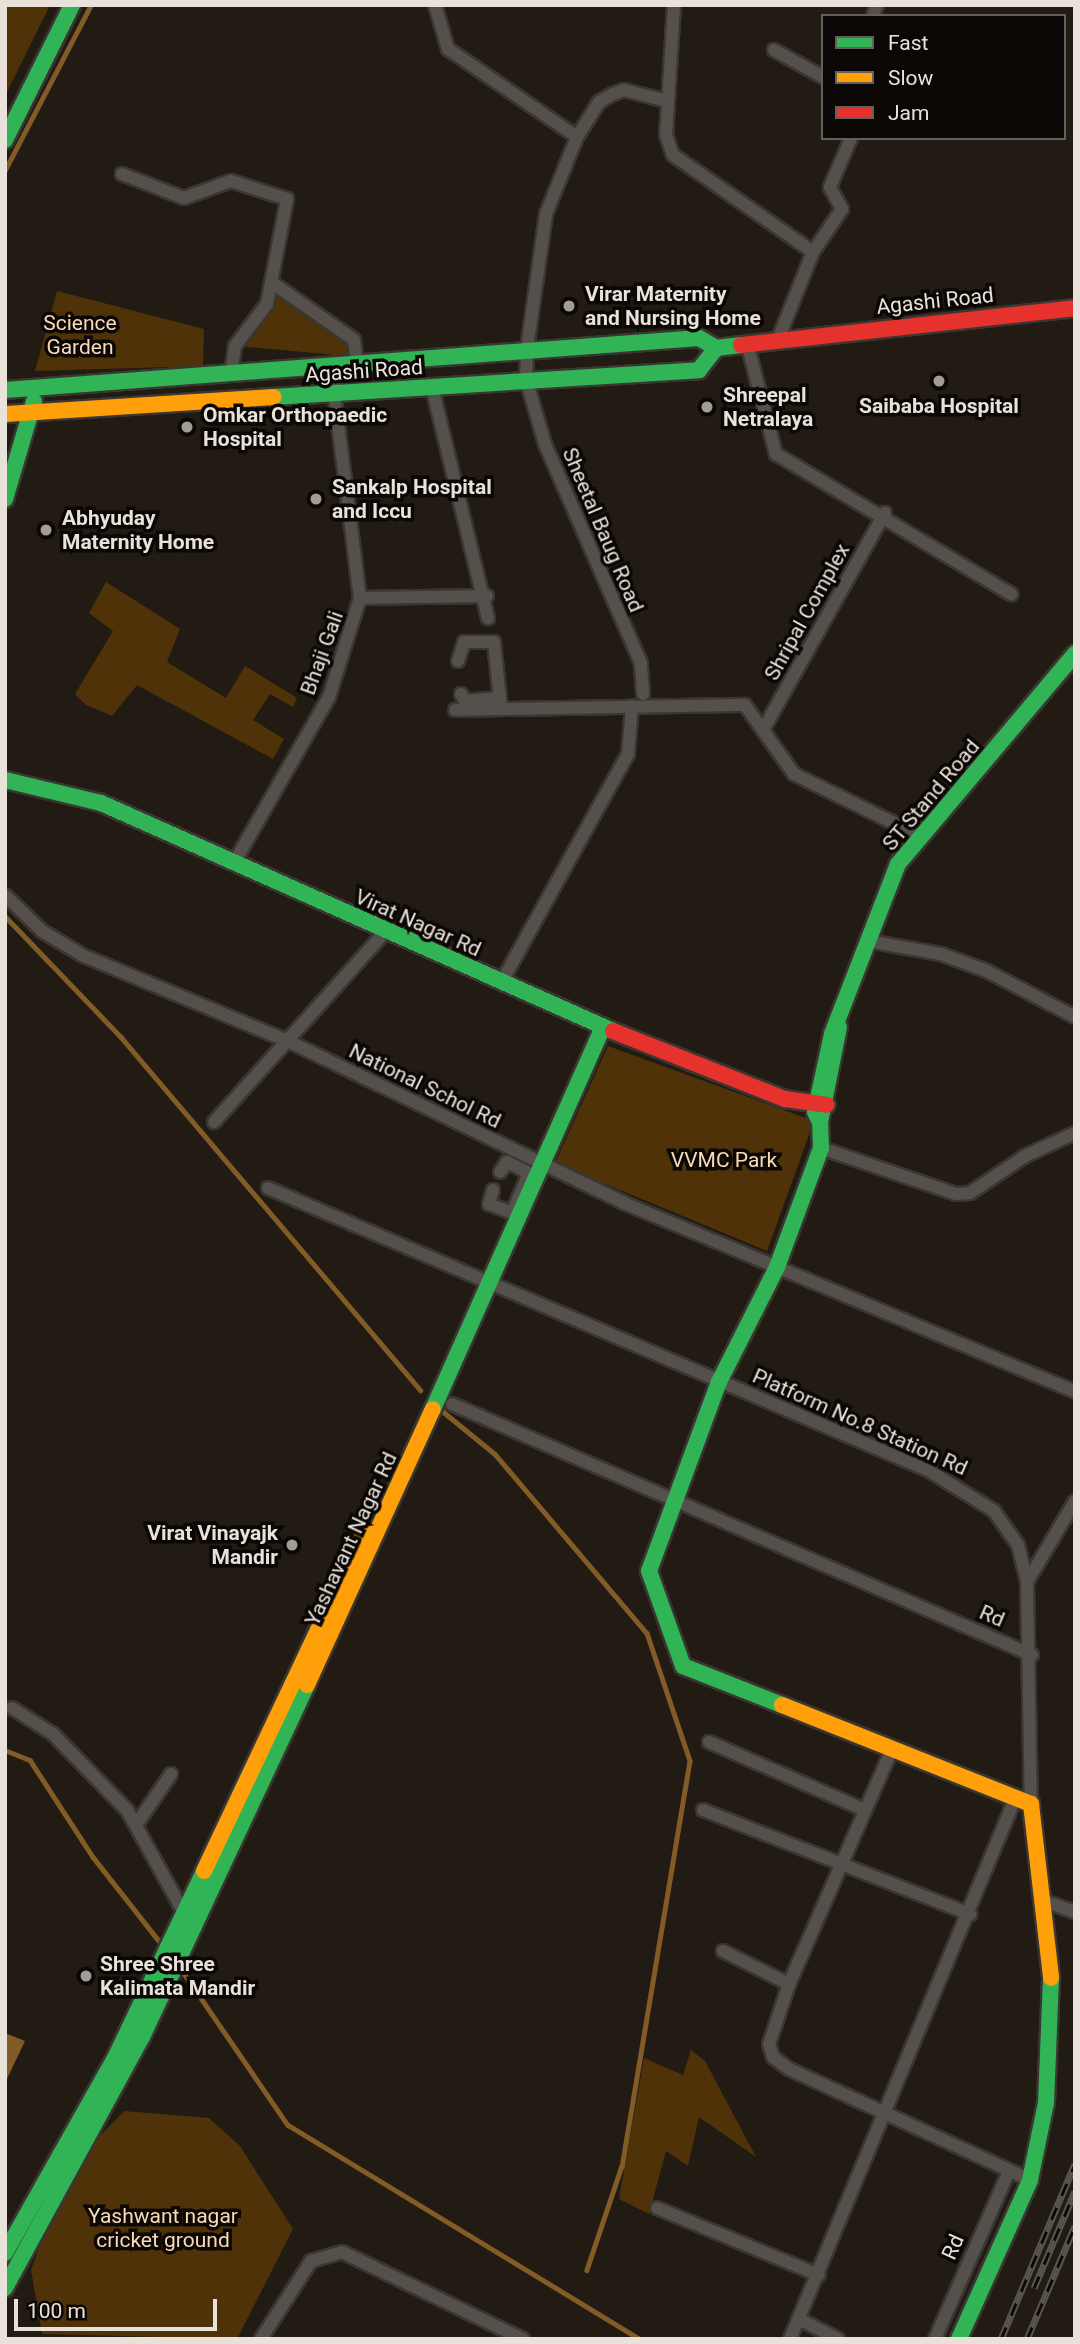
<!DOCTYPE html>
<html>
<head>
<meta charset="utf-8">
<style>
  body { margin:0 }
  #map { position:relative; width:1080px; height:2344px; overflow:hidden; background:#211b14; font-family:Roboto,sans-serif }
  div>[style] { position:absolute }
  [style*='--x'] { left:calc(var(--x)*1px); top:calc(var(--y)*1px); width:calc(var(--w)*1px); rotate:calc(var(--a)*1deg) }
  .green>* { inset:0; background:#4f3208 }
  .water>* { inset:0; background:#835b26 }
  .stream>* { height:4.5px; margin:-2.25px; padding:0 2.25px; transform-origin:2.25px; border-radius:2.25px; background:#835b26 }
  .roads { filter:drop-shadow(2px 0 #3a3631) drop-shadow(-2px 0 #3a3631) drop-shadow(0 2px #3a3631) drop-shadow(0 -2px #3a3631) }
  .street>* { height:12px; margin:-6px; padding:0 6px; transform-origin:6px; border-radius:6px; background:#55504b }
  .fast>* { height:16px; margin:-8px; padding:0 8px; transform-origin:8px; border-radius:8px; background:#30b455 }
  .slow>* { height:16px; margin:-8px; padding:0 8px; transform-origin:8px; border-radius:8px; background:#ff9f0a }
  .jam>* { height:16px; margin:-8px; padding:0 8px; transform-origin:8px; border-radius:8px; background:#e5322d }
  .rail>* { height:7px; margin-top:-3.5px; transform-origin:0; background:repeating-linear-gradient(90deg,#0b0704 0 13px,#595550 0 26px); box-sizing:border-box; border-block:2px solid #595550 }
  .dots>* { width:19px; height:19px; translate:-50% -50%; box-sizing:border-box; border:4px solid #0b0704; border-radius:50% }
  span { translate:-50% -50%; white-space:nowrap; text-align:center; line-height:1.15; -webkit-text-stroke:7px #0b0704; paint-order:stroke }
  .poi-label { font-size:21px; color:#e9e2da; font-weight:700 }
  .left { translate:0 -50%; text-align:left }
  .right { translate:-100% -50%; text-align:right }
  .street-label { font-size:21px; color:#e9e2da }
  .park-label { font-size:21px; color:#f9dab7 }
  .frame { position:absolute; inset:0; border:7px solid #e9e2da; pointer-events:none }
  .legend { position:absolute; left:821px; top:14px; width:245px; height:126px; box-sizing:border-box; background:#0b0704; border:2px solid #645f5a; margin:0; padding:9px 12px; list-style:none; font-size:21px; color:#e9e2da }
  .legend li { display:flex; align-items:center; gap:14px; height:35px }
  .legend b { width:35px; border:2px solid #645f5a }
  .scale { position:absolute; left:14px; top:2299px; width:203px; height:32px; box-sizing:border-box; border:4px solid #e9e2da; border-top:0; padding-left:9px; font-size:21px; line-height:24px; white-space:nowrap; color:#e9e2da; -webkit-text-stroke:5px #0b0704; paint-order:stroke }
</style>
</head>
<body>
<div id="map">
  <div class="green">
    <i style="clip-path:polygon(5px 5px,50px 5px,5px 96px)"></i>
    <i style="clip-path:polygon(57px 291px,204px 329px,203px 366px,35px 371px)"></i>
    <i style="clip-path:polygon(286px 297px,349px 343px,347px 356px,236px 346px,276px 298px)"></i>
    <i style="clip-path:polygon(106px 582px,180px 629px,167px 662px,226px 698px,245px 666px,297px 698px,293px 707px,270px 694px,253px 720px,284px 739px,273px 759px,137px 685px,112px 716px,86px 705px,75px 694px,113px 631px,89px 613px)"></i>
    <i style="clip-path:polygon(608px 1046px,814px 1121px,767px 1251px,555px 1163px)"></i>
    <i style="clip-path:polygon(691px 2050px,705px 2061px,756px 2157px,699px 2117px,688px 2166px,666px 2151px,649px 2214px,619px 2199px,644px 2058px,683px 2075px)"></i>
    <i style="clip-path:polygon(124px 2111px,209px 2118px,240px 2146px,293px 2229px,237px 2339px,42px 2334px,31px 2270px,68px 2169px)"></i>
  </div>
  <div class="water">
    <i style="clip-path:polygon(5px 2033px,25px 2041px,5px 2083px)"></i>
  </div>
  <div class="stream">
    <i style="--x:5;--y:170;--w:186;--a:-62.5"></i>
    <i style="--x:5;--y:916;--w:168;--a:46.2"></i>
    <i style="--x:121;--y:1037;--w:463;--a:49.7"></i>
    <i style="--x:440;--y:1409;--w:71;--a:39.3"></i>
    <i style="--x:495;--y:1454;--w:235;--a:49.7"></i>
    <i style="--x:647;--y:1633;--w:135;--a:71.4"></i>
    <i style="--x:690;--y:1761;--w:411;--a:99.5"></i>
    <i style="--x:622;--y:2166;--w:110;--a:108.6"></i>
    <i style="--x:5;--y:1750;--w:27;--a:22"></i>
    <i style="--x:30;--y:1760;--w:116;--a:57"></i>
    <i style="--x:93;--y:1857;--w:113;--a:51.8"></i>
    <i style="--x:179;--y:1966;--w:193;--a:55.6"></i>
    <i style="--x:288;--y:2125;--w:412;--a:31.3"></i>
  </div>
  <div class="roads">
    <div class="street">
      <i style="--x:435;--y:5;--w:46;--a:73.5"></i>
      <i style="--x:448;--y:49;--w:156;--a:34.3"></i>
      <i style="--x:674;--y:5;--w:130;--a:93.5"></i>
      <i style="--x:666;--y:135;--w:21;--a:71"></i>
      <i style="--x:673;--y:155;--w:170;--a:34.7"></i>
      <i style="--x:873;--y:16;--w:12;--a:-70"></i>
      <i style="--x:774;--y:50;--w:56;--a:28.9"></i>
      <i style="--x:122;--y:174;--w:66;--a:21.2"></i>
      <i style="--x:184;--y:198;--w:50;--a:-19.9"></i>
      <i style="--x:231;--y:181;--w:59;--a:17.8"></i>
      <i style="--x:287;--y:199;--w:107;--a:100.8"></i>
      <i style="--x:267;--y:304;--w:53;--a:127.3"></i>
      <i style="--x:235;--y:346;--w:28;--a:98"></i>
      <i style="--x:271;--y:282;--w:101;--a:34.9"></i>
      <i style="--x:354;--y:340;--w:17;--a:83"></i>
      <i style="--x:779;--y:337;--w:92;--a:-68.2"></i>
      <i style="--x:813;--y:252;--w:52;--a:-56"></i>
      <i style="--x:842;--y:209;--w:25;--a:-119"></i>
      <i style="--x:830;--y:187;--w:53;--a:-66.8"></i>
      <i style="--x:747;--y:343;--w:115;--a:75.4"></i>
      <i style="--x:776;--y:454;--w:274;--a:30.8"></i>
      <i style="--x:432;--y:387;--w:238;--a:76.4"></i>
      <i style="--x:360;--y:598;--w:127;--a:-0.9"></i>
      <i style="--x:458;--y:661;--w:20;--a:-72"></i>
      <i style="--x:464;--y:642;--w:30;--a:0"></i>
      <i style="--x:494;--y:642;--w:67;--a:84"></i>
      <i style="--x:461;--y:694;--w:8;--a:60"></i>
      <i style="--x:465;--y:701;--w:35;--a:-5"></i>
      <i style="--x:643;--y:694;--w:31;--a:-94"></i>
      <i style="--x:641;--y:663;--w:239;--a:-113.7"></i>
      <i style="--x:545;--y:444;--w:68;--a:-106.3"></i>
      <i style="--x:526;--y:379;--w:30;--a:-88"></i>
      <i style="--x:527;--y:349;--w:136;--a:-82"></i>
      <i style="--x:546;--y:214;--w:83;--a:-68.1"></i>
      <i style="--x:577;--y:137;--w:41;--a:-57.8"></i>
      <i style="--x:599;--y:102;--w:16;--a:-30"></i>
      <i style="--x:613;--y:94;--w:12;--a:-20"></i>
      <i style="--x:624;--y:90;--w:44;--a:14.3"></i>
      <i style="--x:455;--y:710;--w:290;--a:-1"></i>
      <i style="--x:745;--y:705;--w:85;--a:54.6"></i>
      <i style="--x:794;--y:774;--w:140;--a:26.2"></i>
      <i style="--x:763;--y:730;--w:249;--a:-60.7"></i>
      <i style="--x:235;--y:861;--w:189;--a:-60.2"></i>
      <i style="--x:329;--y:697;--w:104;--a:-72.6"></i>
      <i style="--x:360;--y:598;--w:231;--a:-97.2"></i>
      <i style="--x:5;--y:895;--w:52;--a:44.2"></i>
      <i style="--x:42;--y:931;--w:47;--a:31"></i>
      <i style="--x:82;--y:955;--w:225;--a:22.7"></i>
      <i style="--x:290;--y:1042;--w:371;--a:25.7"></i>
      <i style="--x:624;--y:1203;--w:489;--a:22.7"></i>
      <i style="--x:868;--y:941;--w:74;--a:10.1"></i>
      <i style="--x:941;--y:954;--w:49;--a:20.3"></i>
      <i style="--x:987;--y:971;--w:99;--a:27.6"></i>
      <i style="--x:501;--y:983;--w:262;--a:-61"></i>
      <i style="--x:628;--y:754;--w:48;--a:-85.2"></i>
      <i style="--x:214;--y:1122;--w:256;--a:-48"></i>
      <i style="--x:821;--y:1148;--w:143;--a:18.8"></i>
      <i style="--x:956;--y:1194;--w:14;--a:-4"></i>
      <i style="--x:970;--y:1193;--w:66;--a:-33.9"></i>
      <i style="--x:1025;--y:1156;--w:55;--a:-24.7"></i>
      <i style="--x:268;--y:1188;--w:718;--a:23.14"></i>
      <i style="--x:928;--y:1470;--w:78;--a:31.8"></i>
      <i style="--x:994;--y:1511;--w:42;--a:54.8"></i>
      <i style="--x:1018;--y:1545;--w:38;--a:76"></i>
      <i style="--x:1027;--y:1582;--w:222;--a:89"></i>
      <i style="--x:493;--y:1190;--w:15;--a:106"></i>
      <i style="--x:489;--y:1204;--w:25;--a:21"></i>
      <i style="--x:512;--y:1213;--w:43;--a:-67"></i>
      <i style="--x:529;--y:1173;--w:25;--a:-153"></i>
      <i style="--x:507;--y:1162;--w:12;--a:125"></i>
      <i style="--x:452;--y:1404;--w:632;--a:23.4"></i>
      <i style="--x:1027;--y:1582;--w:94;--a:-59.3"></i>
      <i style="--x:12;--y:1708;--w:49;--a:32.4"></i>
      <i style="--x:53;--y:1734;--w:106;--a:45.8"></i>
      <i style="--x:127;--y:1810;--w:118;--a:61"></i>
      <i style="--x:709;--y:1742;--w:170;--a:23.6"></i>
      <i style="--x:703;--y:1810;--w:287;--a:21.3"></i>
      <i style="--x:136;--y:1825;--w:62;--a:-55.5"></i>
      <i style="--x:1047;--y:1902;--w:30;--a:20"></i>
      <i style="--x:723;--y:1951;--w:74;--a:26.6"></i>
      <i style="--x:789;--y:1984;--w:63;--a:108.4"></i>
      <i style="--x:769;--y:2044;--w:14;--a:73"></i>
      <i style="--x:773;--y:2057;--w:20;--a:37"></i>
      <i style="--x:789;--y:2069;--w:265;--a:24.7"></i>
      <i style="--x:789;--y:1984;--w:257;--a:-66.3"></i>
      <i style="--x:657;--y:2208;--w:175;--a:22.5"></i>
      <i style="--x:799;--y:2319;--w:44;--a:27.1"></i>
      <i style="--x:261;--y:2339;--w:93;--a:-57.3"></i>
      <i style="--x:311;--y:2261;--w:32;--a:-16"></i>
      <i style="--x:342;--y:2252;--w:201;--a:25.7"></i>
      <i style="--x:790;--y:2339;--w:585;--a:-67.38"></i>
      <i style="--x:935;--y:2339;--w:184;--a:-66.2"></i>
    </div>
    <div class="fast">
      <i style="--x:5;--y:140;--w:151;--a:-63.6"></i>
      <i style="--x:5;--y:390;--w:696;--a:-4.29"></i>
      <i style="--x:699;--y:338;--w:20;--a:30"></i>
      <i style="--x:716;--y:348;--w:25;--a:-7"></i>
      <i style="--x:273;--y:397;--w:427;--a:-3.6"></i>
      <i style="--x:699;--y:370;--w:28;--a:-52"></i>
      <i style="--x:5;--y:499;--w:102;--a:-73.5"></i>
      <i style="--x:5;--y:780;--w:99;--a:13.5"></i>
      <i style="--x:101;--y:803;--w:560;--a:24"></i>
      <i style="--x:839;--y:1027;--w:97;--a:101.3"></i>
      <i style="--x:820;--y:1122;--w:11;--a:-117"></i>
      <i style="--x:815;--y:1112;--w:80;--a:-77.7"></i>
      <i style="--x:832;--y:1034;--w:182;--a:-68.8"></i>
      <i style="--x:898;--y:864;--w:275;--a:-49.9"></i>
      <i style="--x:433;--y:1409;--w:418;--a:-66"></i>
      <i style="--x:782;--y:1705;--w:106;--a:-158.5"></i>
      <i style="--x:683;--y:1666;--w:101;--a:-109.7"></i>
      <i style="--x:649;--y:1571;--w:202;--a:-69.7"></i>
      <i style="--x:719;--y:1382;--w:129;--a:-63.2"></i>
      <i style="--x:777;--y:1267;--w:127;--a:-69.7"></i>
      <i style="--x:821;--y:1148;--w:26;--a:-92"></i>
      <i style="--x:5;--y:2253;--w:224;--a:-60.6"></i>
      <i style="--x:115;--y:2058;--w:207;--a:-64.5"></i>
      <i style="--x:5;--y:2288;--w:286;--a:-61.4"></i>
      <i style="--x:142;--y:2037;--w:389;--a:-64.9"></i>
      <i style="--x:959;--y:2339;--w:174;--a:-65.9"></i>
      <i style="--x:1030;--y:2180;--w:79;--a:-78.3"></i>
      <i style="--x:1046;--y:2103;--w:125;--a:-87.7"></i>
    </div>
    <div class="slow">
      <i style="--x:5;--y:414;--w:269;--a:-3.6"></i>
      <i style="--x:307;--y:1685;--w:303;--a:-65.5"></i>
      <i style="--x:782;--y:1705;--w:268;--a:21.7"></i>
      <i style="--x:1031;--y:1804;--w:175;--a:83.4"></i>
      <i style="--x:204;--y:1871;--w:376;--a:-64.7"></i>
    </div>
    <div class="jam">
      <i style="--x:741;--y:345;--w:336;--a:-6.3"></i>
      <i style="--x:613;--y:1031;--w:185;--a:21.6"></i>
      <i style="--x:785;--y:1099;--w:42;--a:8.1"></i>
    </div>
  </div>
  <div class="rail">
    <i style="--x:1034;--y:2288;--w:105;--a:-67.1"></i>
    <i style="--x:1001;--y:2339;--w:190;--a:-67.1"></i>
    <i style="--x:1027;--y:2339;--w:123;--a:-67"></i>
  </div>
  <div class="dots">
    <i style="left:569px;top:306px;background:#a39c95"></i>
    <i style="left:939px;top:381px;background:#a39c95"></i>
    <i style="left:707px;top:407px;background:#a39c95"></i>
    <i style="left:187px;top:427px;background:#a39c95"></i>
    <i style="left:316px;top:499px;background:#a39c95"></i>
    <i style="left:46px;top:530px;background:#a39c95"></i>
    <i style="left:292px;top:1545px;background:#a39c95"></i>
    <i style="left:86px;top:1976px;background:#a39c95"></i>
  </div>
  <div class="poi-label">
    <span class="left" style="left:585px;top:306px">Virar Maternity<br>and Nursing Home</span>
    <span class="left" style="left:723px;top:407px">Shreepal<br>Netralaya</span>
    <span style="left:939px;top:406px">Saibaba Hospital</span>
    <span class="left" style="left:203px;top:427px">Omkar Orthopaedic<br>Hospital</span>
    <span class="left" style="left:332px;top:499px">Sankalp Hospital<br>and Iccu</span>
    <span class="left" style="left:62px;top:530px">Abhyuday<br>Maternity Home</span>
    <span class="right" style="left:278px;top:1545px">Virat Vinayajk<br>Mandir</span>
    <span class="left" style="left:100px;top:1976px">Shree Shree<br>Kalimata Mandir</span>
  </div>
  <div class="street-label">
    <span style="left:935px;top:301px;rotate:-6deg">Agashi Road</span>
    <span style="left:364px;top:371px;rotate:-4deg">Agashi Road</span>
    <span style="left:603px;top:530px;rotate:67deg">Sheetal Baug Road</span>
    <span style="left:807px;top:612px;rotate:-61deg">Shripal Complex</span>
    <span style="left:322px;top:653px;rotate:-70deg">Bhaji Gali</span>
    <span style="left:931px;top:795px;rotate:-50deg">ST Stand Road</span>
    <span style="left:418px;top:923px;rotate:24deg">Virat Nagar Rd</span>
    <span style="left:425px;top:1086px;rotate:26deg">National Schol Rd</span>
    <span style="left:860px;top:1422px;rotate:24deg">Platform No.8 Station Rd</span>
    <span style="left:351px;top:1539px;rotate:-65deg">Yashavant Nagar Rd</span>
    <span style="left:992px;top:1616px;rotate:23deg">Rd</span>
    <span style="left:953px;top:2247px;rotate:-66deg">Rd</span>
  </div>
  <div class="park-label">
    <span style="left:80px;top:335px">Science<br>Garden</span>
    <span style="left:724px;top:1160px">VVMC Park</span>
    <span style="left:163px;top:2228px">Yashwant nagar<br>cricket ground</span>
  </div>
  <div class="frame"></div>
  <ul class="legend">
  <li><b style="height:9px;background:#30b455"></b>Fast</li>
  <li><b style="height:9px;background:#ff9f0a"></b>Slow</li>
  <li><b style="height:9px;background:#e5322d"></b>Jam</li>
  </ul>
  <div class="scale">100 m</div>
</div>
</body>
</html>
